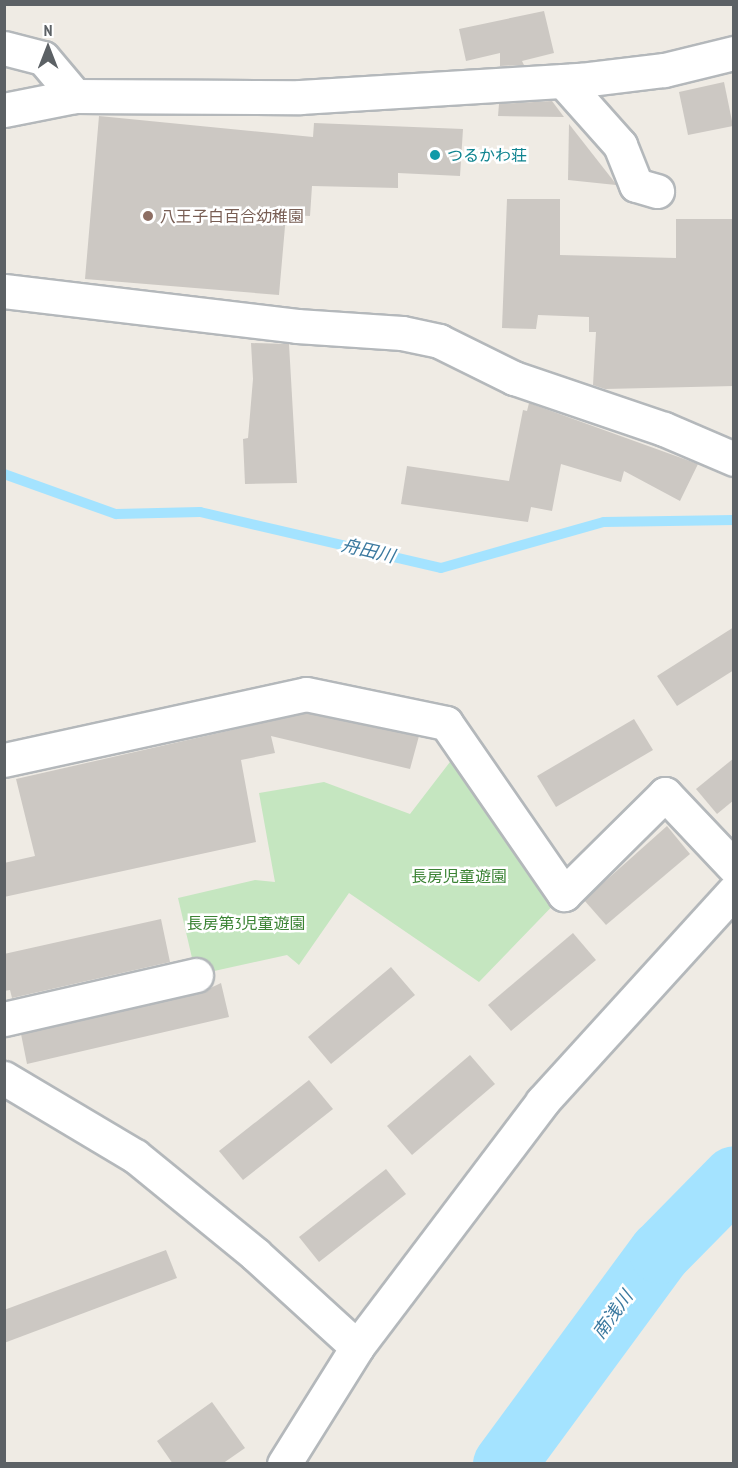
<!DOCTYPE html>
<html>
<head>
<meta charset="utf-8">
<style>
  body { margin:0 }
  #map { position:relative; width:738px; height:1468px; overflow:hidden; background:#efebe4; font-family:"PT Sans Narrow","Noto Sans JP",sans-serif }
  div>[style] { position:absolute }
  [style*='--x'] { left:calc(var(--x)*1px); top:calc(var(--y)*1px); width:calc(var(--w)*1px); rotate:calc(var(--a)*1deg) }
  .green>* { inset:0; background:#c5e6c0 }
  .stream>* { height:10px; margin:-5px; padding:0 5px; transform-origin:5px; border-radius:5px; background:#a4e3ff }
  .river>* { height:63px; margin:-31.5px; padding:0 31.5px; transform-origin:31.5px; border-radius:31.5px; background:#a4e3ff }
  .building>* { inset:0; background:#ccc8c3 }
  .roads { filter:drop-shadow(2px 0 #b4b8bb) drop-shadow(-2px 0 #b4b8bb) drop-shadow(0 2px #b4b8bb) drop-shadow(0 -2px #b4b8bb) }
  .street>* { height:33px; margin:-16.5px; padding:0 16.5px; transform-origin:16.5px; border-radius:16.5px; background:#fff }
  .secondary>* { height:33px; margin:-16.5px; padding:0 16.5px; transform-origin:16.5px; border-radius:16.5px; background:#fff }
  .dots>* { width:16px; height:16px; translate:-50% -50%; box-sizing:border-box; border:3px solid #fff; border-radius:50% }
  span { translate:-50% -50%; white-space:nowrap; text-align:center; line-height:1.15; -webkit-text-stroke:5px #fff; paint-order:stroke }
  .culture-label { font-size:16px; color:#0d838f }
  .left { translate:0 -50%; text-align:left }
  .education-label { font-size:16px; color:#785e54 }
  .park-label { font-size:16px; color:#3b8334 }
  .water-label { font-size:18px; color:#3b799f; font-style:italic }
  .frame { position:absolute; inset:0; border:6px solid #5c6165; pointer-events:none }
  .north { position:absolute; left:18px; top:18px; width:60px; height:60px; -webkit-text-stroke:4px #fff; paint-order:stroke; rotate:0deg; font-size:16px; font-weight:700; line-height:24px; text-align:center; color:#5c6165 }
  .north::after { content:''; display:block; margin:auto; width:21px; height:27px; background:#5c6165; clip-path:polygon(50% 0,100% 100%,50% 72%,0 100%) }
</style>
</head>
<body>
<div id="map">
  <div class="green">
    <i style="clip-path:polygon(463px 745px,564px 894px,479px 982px,349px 893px,299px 965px,287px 955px,196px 975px,178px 898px,255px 880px,275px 882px,259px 793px,324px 782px,410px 814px)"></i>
  </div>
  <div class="stream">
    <i style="--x:4;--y:474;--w:119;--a:19.7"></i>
    <i style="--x:116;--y:514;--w:84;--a:-1.4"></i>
    <i style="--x:200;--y:512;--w:247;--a:13.1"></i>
    <i style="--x:441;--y:568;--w:169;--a:-15.8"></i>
    <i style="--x:604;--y:522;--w:130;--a:-0.9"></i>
  </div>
  <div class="river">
    <i style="--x:504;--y:1464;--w:263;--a:-53.7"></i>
    <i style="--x:660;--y:1252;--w:105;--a:-45.4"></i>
  </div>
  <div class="building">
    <i style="clip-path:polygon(544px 11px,554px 53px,522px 61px,524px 65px,500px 66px,500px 53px,466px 61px,459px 29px)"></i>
    <i style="clip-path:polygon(724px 82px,733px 126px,688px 135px,679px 92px)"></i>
    <i style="clip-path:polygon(552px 101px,564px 117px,498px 116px,499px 104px)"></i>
    <i style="clip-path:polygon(99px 116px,313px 137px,314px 123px,463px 129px,460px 176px,398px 173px,398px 188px,312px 186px,310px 216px,286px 215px,279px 295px,85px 279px)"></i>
    <i style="clip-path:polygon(569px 124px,616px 184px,616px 185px,568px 180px)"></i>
    <i style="clip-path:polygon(507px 199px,560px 199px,560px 255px,676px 258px,676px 219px,734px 219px,734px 386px,605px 389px,593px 385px,596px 332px,589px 332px,589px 317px,538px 315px,536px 329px,502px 328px)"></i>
    <i style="clip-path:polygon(251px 343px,289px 344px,297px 483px,245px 484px,243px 439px,248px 438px,253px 379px)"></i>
    <i style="clip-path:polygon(529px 403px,698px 464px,680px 501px,624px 471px,621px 482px,561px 464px,552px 511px,531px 507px,528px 522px,401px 504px,407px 466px,509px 481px,523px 410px,527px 411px)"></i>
    <i style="clip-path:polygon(734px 627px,734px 670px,677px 706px,657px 676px)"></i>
    <i style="clip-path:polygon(306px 713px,419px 736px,410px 769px,271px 736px,275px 753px,241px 760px,256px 842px,4px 897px,4px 863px,35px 856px,16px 779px)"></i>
    <i style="clip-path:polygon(634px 719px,653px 750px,556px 807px,537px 776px)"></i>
    <i style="clip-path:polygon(734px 758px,734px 800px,717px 814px,696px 789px)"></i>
    <i style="clip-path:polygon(667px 826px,690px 854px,606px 925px,584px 900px)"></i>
    <i style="clip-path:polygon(161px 919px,170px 962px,12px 998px,10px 990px,4px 991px,4px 954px)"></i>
    <i style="clip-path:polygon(573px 933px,596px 960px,511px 1031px,488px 1005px)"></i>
    <i style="clip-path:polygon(391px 967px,415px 995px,331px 1064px,308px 1037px)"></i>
    <i style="clip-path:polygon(221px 983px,229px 1017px,27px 1064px,21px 1034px,200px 993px)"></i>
    <i style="clip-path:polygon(470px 1055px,495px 1084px,412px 1155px,387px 1126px)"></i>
    <i style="clip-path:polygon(309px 1080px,333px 1109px,243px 1180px,219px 1151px)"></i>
    <i style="clip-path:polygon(386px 1169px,406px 1194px,319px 1262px,299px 1237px)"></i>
    <i style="clip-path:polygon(166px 1250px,177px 1278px,4px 1343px,4px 1310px)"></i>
    <i style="clip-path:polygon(212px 1402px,245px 1448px,222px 1464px,173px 1464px,157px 1441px)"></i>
  </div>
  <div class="roads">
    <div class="street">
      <i style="--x:4;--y:48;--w:40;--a:14.4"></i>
      <i style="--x:43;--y:58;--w:50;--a:49.9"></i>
      <i style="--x:563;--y:81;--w:86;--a:48.3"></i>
      <i style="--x:620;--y:145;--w:43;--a:68.2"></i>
      <i style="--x:636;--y:185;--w:22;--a:16"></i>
      <i style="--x:4;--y:110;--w:72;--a:-11.2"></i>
      <i style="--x:75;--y:96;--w:225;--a:0.3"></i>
      <i style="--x:300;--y:97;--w:282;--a:-3.5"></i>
      <i style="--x:581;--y:80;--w:84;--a:-6.9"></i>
      <i style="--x:664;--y:70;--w:72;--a:-13.7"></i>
      <i style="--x:4;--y:291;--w:295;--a:6.8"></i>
      <i style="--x:297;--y:326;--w:105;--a:3.8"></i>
      <i style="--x:402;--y:333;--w:38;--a:12"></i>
      <i style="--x:439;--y:341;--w:84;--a:26.3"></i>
      <i style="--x:514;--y:378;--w:158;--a:18.8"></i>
      <i style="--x:664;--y:429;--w:76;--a:23.2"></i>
      <i style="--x:4;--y:760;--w:309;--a:-12.3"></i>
      <i style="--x:306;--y:694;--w:143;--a:11.7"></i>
      <i style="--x:446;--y:723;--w:208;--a:55.4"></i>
      <i style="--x:564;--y:894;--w:142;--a:-44.7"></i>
      <i style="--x:665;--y:794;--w:100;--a:46.6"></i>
      <i style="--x:4;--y:1019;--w:197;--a:-12.9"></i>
      <i style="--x:4;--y:1078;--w:152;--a:30.8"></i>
      <i style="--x:135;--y:1156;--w:155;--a:39.2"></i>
      <i style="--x:255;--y:1254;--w:138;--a:42.4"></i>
    </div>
    <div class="secondary">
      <i style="--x:284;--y:1464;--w:138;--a:-58"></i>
      <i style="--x:357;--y:1347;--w:307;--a:-52.9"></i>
      <i style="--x:542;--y:1102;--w:285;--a:-47.7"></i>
    </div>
  </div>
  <div class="dots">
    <i style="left:435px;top:155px;background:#0f9aa8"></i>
    <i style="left:148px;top:216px;background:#8d6e63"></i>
  </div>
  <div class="culture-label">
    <span class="left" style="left:447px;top:155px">つるかわ荘</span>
  </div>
  <div class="education-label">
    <span class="left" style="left:160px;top:216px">八王子白百合幼稚園</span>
  </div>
  <div class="park-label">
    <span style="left:459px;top:876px">長房児童遊園</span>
    <span style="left:246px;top:923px">長房第3児童遊園</span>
  </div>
  <div class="water-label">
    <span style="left:368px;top:551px;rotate:13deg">舟田川</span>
    <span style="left:613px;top:1315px;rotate:-54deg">南浅川</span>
  </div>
  <div class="frame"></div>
  <div class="north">N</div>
</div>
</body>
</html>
